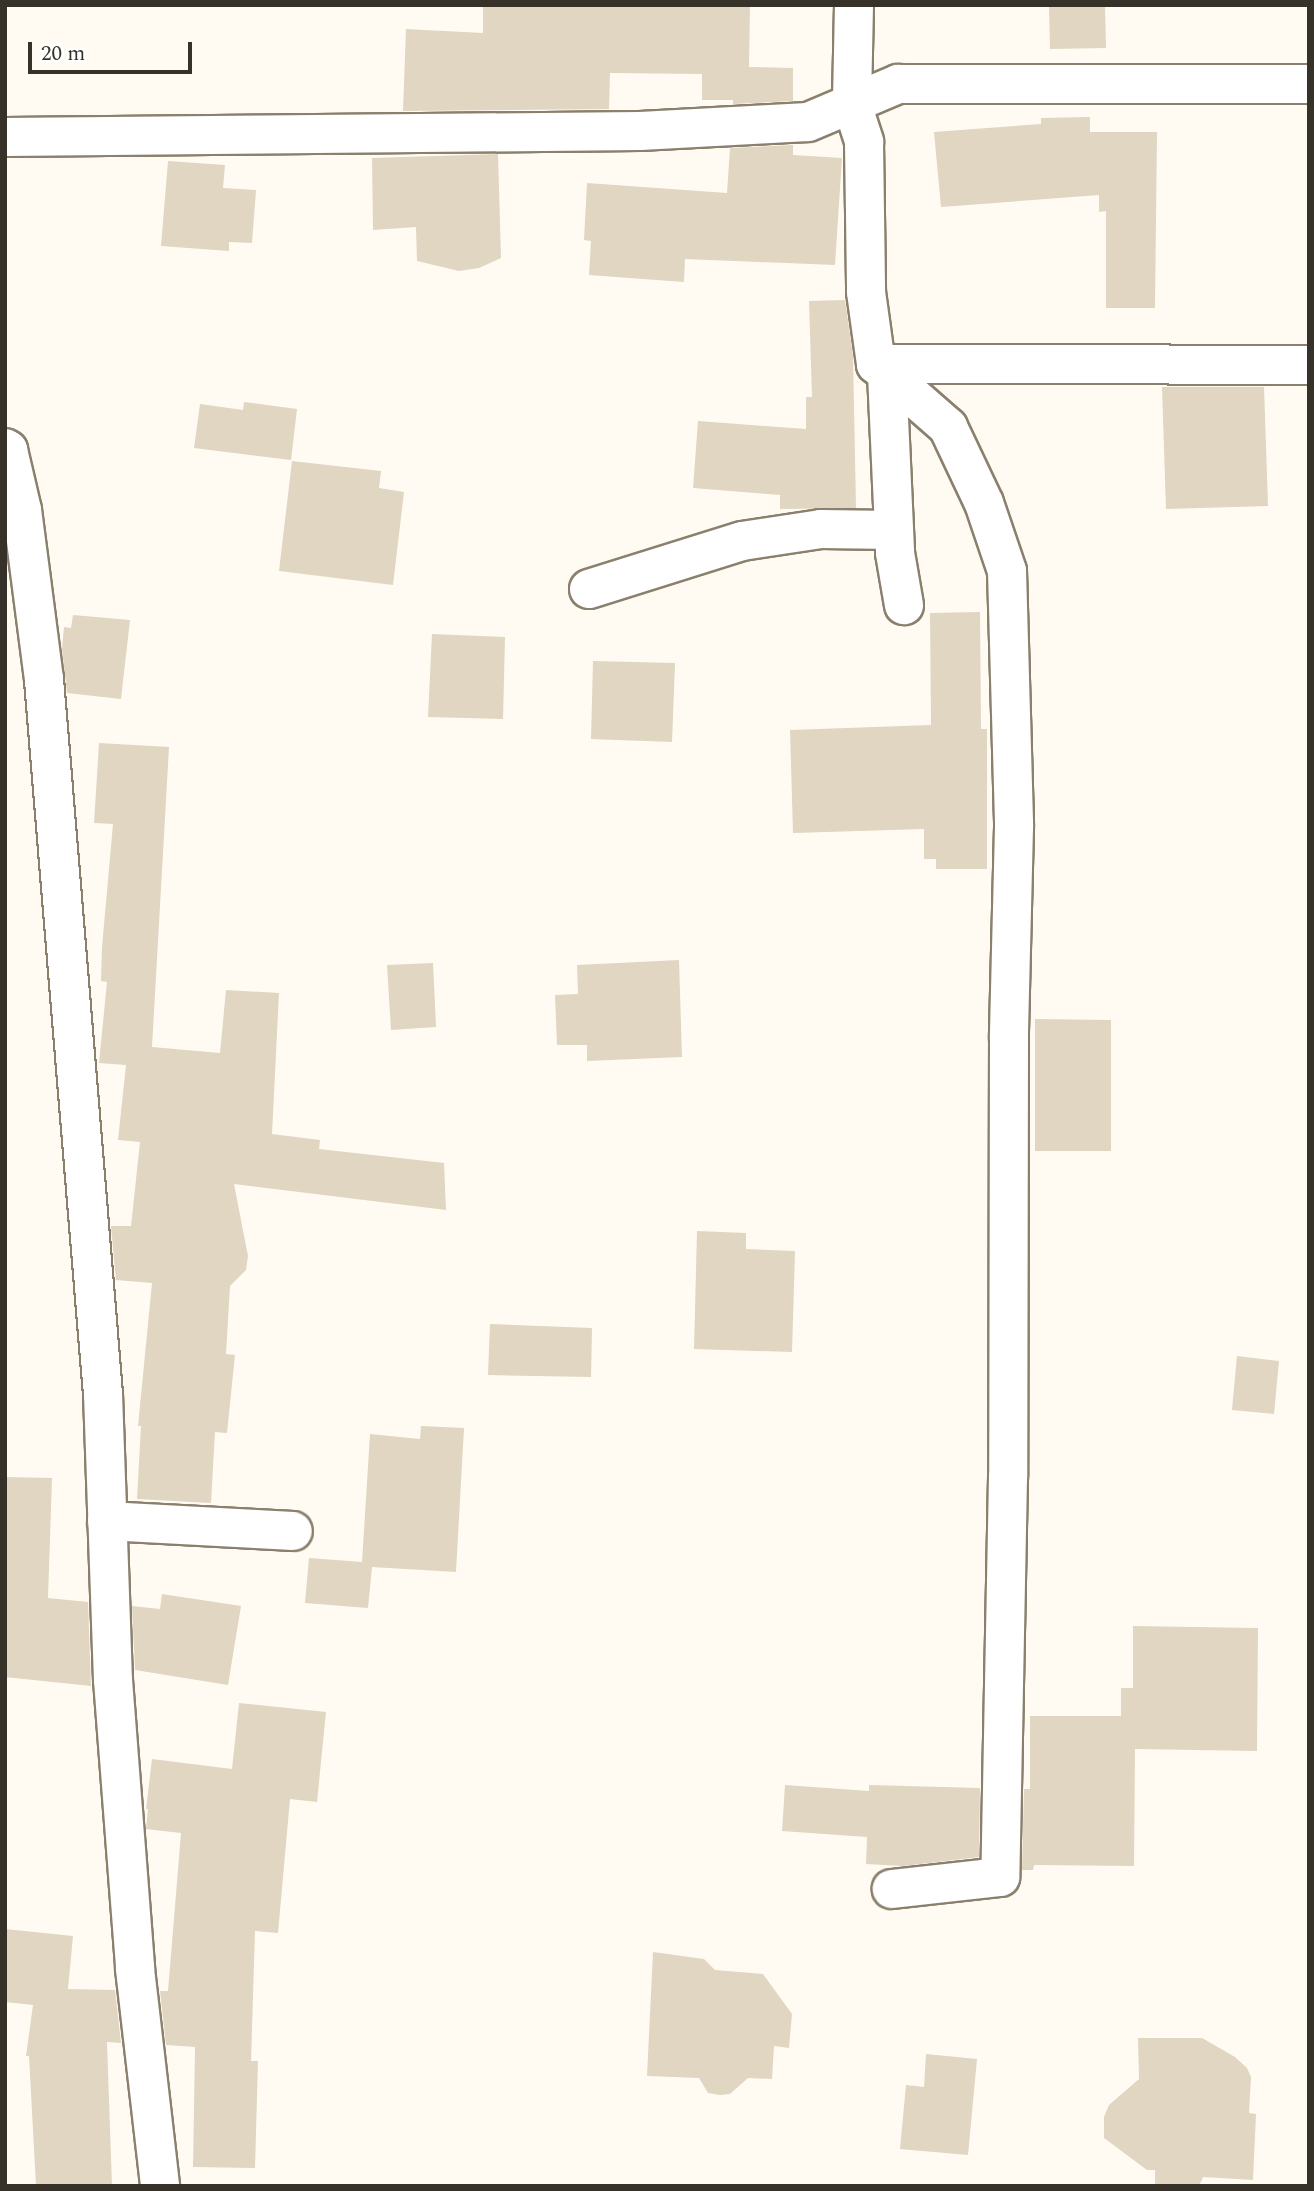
<!DOCTYPE html>
<html>
<head>
<meta charset="utf-8">
<style>
  body { margin:0 }
  #map { position:relative; width:1314px; height:2191px; overflow:hidden; background:#fffbf2; font-family:Spectral,serif }
  div>[style] { position:absolute }
  [style*='--x'] { left:calc(var(--x)*1px); top:calc(var(--y)*1px); width:calc(var(--w)*1px); rotate:calc(var(--a)*1deg) }
  .building>* { inset:0; background:#e0d6c1 }
  .roads { filter:drop-shadow(2px 0 #8a806d) drop-shadow(-2px 0 #8a806d) drop-shadow(0 2px #8a806d) drop-shadow(0 -2px #8a806d) }
  .street>* { height:38px; margin:-19px; padding:0 19px; transform-origin:19px; border-radius:19px; background:#fff }
  .secondary>* { height:38px; margin:-19px; padding:0 19px; transform-origin:19px; border-radius:19px; background:#fff }
  span { translate:-50% -50%; white-space:nowrap; text-align:center; line-height:1.15; -webkit-text-stroke:5px #fff; paint-order:stroke }
  .frame { position:absolute; inset:0; border:7px solid #36322a; pointer-events:none }
  .scale { position:absolute; left:28px; top:42px; width:164px; height:32px; box-sizing:border-box; border:4px solid #36322a; border-top:0; padding-left:9px; font-size:21px; line-height:24px; white-space:nowrap; color:#36322a; -webkit-text-stroke:5px #fff; paint-order:stroke }
</style>
</head>
<body>
<div id="map">
  <div class="building">
    <i style="clip-path:polygon(483px 5px,750px 5px,749px 67px,793px 68px,793px 101px,733px 104px,733px 100px,702px 100px,702px 74px,610px 73px,609px 109px,403px 111px,406px 29px,483px 33px)"></i>
    <i style="clip-path:polygon(1049px 5px,1105px 5px,1106px 48px,1050px 49px)"></i>
    <i style="clip-path:polygon(1090px 117px,1090px 132px,1157px 132px,1155px 308px,1106px 308px,1106px 211px,1099px 212px,1099px 195px,941px 207px,934px 132px,1041px 124px,1041px 118px)"></i>
    <i style="clip-path:polygon(793px 145px,793px 155px,842px 158px,835px 265px,685px 259px,684px 282px,589px 275px,591px 241px,584px 240px,587px 183px,727px 193px,730px 148px)"></i>
    <i style="clip-path:polygon(498px 154px,501px 258px,479px 268px,459px 271px,417px 261px,416px 227px,373px 230px,372px 158px)"></i>
    <i style="clip-path:polygon(168px 161px,225px 165px,223px 188px,256px 190px,252px 243px,229px 242px,229px 251px,161px 246px)"></i>
    <i style="clip-path:polygon(845px 300px,853px 356px,856px 508px,780px 509px,780px 495px,693px 488px,698px 421px,806px 429px,806px 397px,812px 397px,809px 301px)"></i>
    <i style="clip-path:polygon(1162px 387px,1264px 387px,1268px 506px,1166px 509px)"></i>
    <i style="clip-path:polygon(244px 402px,297px 409px,291px 460px,194px 448px,200px 404px,243px 410px)"></i>
    <i style="clip-path:polygon(292px 461px,381px 471px,379px 488px,404px 492px,393px 585px,279px 571px)"></i>
    <i style="clip-path:polygon(980px 612px,981px 729px,987px 729px,987px 869px,936px 869px,936px 859px,924px 859px,924px 829px,793px 833px,790px 730px,931px 725px,930px 613px)"></i>
    <i style="clip-path:polygon(73px 615px,130px 620px,121px 699px,67px 693px,62px 649px,64px 627px,71px 628px)"></i>
    <i style="clip-path:polygon(432px 634px,505px 637px,503px 719px,428px 717px)"></i>
    <i style="clip-path:polygon(593px 661px,675px 663px,672px 742px,591px 739px)"></i>
    <i style="clip-path:polygon(99px 743px,169px 747px,152px 1047px,220px 1053px,226px 990px,279px 993px,272px 1134px,320px 1140px,319px 1149px,444px 1163px,446px 1210px,234px 1184px,248px 1256px,246px 1270px,230px 1286px,226px 1354px,235px 1355px,227px 1433px,215px 1432px,211px 1503px,137px 1499px,141px 1426px,138px 1426px,152px 1283px,116px 1280px,111px 1226px,131px 1226px,140px 1142px,118px 1140px,126px 1065px,99px 1063px,107px 982px,101px 981px,102px 947px,113px 824px,94px 823px)"></i>
    <i style="clip-path:polygon(679px 960px,682px 1057px,587px 1061px,587px 1045px,557px 1045px,555px 995px,578px 994px,577px 965px)"></i>
    <i style="clip-path:polygon(433px 963px,436px 1027px,391px 1030px,387px 965px)"></i>
    <i style="clip-path:polygon(1035px 1019px,1111px 1020px,1111px 1151px,1035px 1151px)"></i>
    <i style="clip-path:polygon(697px 1231px,746px 1233px,746px 1249px,795px 1251px,792px 1352px,694px 1349px)"></i>
    <i style="clip-path:polygon(490px 1324px,592px 1328px,591px 1377px,488px 1375px)"></i>
    <i style="clip-path:polygon(1237px 1356px,1279px 1361px,1274px 1414px,1232px 1410px)"></i>
    <i style="clip-path:polygon(421px 1426px,464px 1428px,456px 1572px,372px 1567px,368px 1608px,305px 1603px,309px 1558px,362px 1562px,370px 1434px,420px 1439px)"></i>
    <i style="clip-path:polygon(5px 1477px,52px 1478px,48px 1598px,88px 1602px,91px 1686px,5px 1677px)"></i>
    <i style="clip-path:polygon(162px 1594px,241px 1606px,228px 1685px,135px 1670px,132px 1606px,160px 1609px)"></i>
    <i style="clip-path:polygon(1133px 1626px,1258px 1628px,1257px 1751px,1135px 1749px,1134px 1866px,1034px 1865px,1033px 1870px,1022px 1870px,1024px 1789px,1030px 1789px,1030px 1716px,1121px 1716px,1121px 1688px,1133px 1688px)"></i>
    <i style="clip-path:polygon(239px 1703px,326px 1712px,317px 1802px,290px 1799px,278px 1933px,255px 1931px,251px 2061px,258px 2061px,255px 2168px,193px 2167px,195px 2047px,166px 2045px,160px 1991px,168px 1991px,181px 1833px,146px 1829px,148px 1809px,146px 1809px,152px 1759px,232px 1769px)"></i>
    <i style="clip-path:polygon(785px 1785px,869px 1791px,869px 1785px,980px 1788px,979px 1857px,903px 1866px,866px 1864px,867px 1837px,782px 1831px)"></i>
    <i style="clip-path:polygon(5px 1929px,73px 1936px,68px 1989px,115px 1990px,121px 2043px,107px 2042px,112px 2186px,36px 2186px,29px 2056px,26px 2056px,33px 2005px,5px 2002px)"></i>
    <i style="clip-path:polygon(653px 1952px,704px 1959px,715px 1970px,763px 1974px,792px 2014px,789px 2048px,774px 2046px,772px 2079px,748px 2078px,730px 2094px,720px 2095px,708px 2093px,699px 2078px,647px 2076px)"></i>
    <i style="clip-path:polygon(1138px 2038px,1202px 2038px,1235px 2057px,1247px 2068px,1251px 2077px,1249px 2113px,1256px 2114px,1253px 2180px,1203px 2177px,1199px 2186px,1155px 2186px,1155px 2170px,1147px 2170px,1104px 2138px,1104px 2117px,1109px 2105px,1139px 2079px)"></i>
    <i style="clip-path:polygon(926px 2054px,977px 2059px,968px 2155px,900px 2149px,906px 2085px,924px 2087px)"></i>
  </div>
  <div class="roads">
    <div class="street">
      <i style="--x:854;--y:5;--w:99;--a:91.2"></i>
      <i style="--x:852;--y:104;--w:40;--a:72"></i>
      <i style="--x:864;--y:142;--w:150;--a:89.2"></i>
      <i style="--x:866;--y:292;--w:73;--a:82.1"></i>
      <i style="--x:876;--y:364;--w:96;--a:41.2"></i>
      <i style="--x:948;--y:427;--w:84;--a:64.7"></i>
      <i style="--x:984;--y:503;--w:72;--a:71.3"></i>
      <i style="--x:1007;--y:571;--w:256;--a:88.4"></i>
      <i style="--x:1014;--y:827;--w:212;--a:91.4"></i>
      <i style="--x:1009;--y:1039;--w:438;--a:90.1"></i>
      <i style="--x:1008;--y:1477;--w:400;--a:91.1"></i>
      <i style="--x:1000;--y:1877;--w:109;--a:173.7"></i>
      <i style="--x:876;--y:364;--w:433;--a:0.1"></i>
      <i style="--x:887;--y:374;--w:179;--a:87.4"></i>
      <i style="--x:895;--y:553;--w:53;--a:80.2"></i>
      <i style="--x:5;--y:448;--w:4;--a:34"></i>
      <i style="--x:8;--y:450;--w:62;--a:76.9"></i>
      <i style="--x:22;--y:510;--w:171;--a:82.6"></i>
      <i style="--x:44;--y:680;--w:716;--a:85.28"></i>
      <i style="--x:103;--y:1394;--w:286;--a:88"></i>
      <i style="--x:113;--y:1680;--w:290;--a:85.6"></i>
      <i style="--x:135;--y:1969;--w:218;--a:83.4"></i>
      <i style="--x:589;--y:589;--w:160;--a:-17.4"></i>
      <i style="--x:742;--y:541;--w:80;--a:-8.6"></i>
      <i style="--x:821;--y:529;--w:73;--a:0.8"></i>
      <i style="--x:107;--y:1521;--w:186;--a:3.1"></i>
    </div>
    <div class="secondary">
      <i style="--x:5;--y:137;--w:635;--a:-0.54"></i>
      <i style="--x:640;--y:131;--w:168;--a:-3.1"></i>
      <i style="--x:808;--y:122;--w:98;--a:-22.9"></i>
      <i style="--x:898;--y:84;--w:411;--a:0"></i>
    </div>
  </div>
  <div class="frame"></div>
  <div class="scale">20 m</div>
</div>
</body>
</html>
